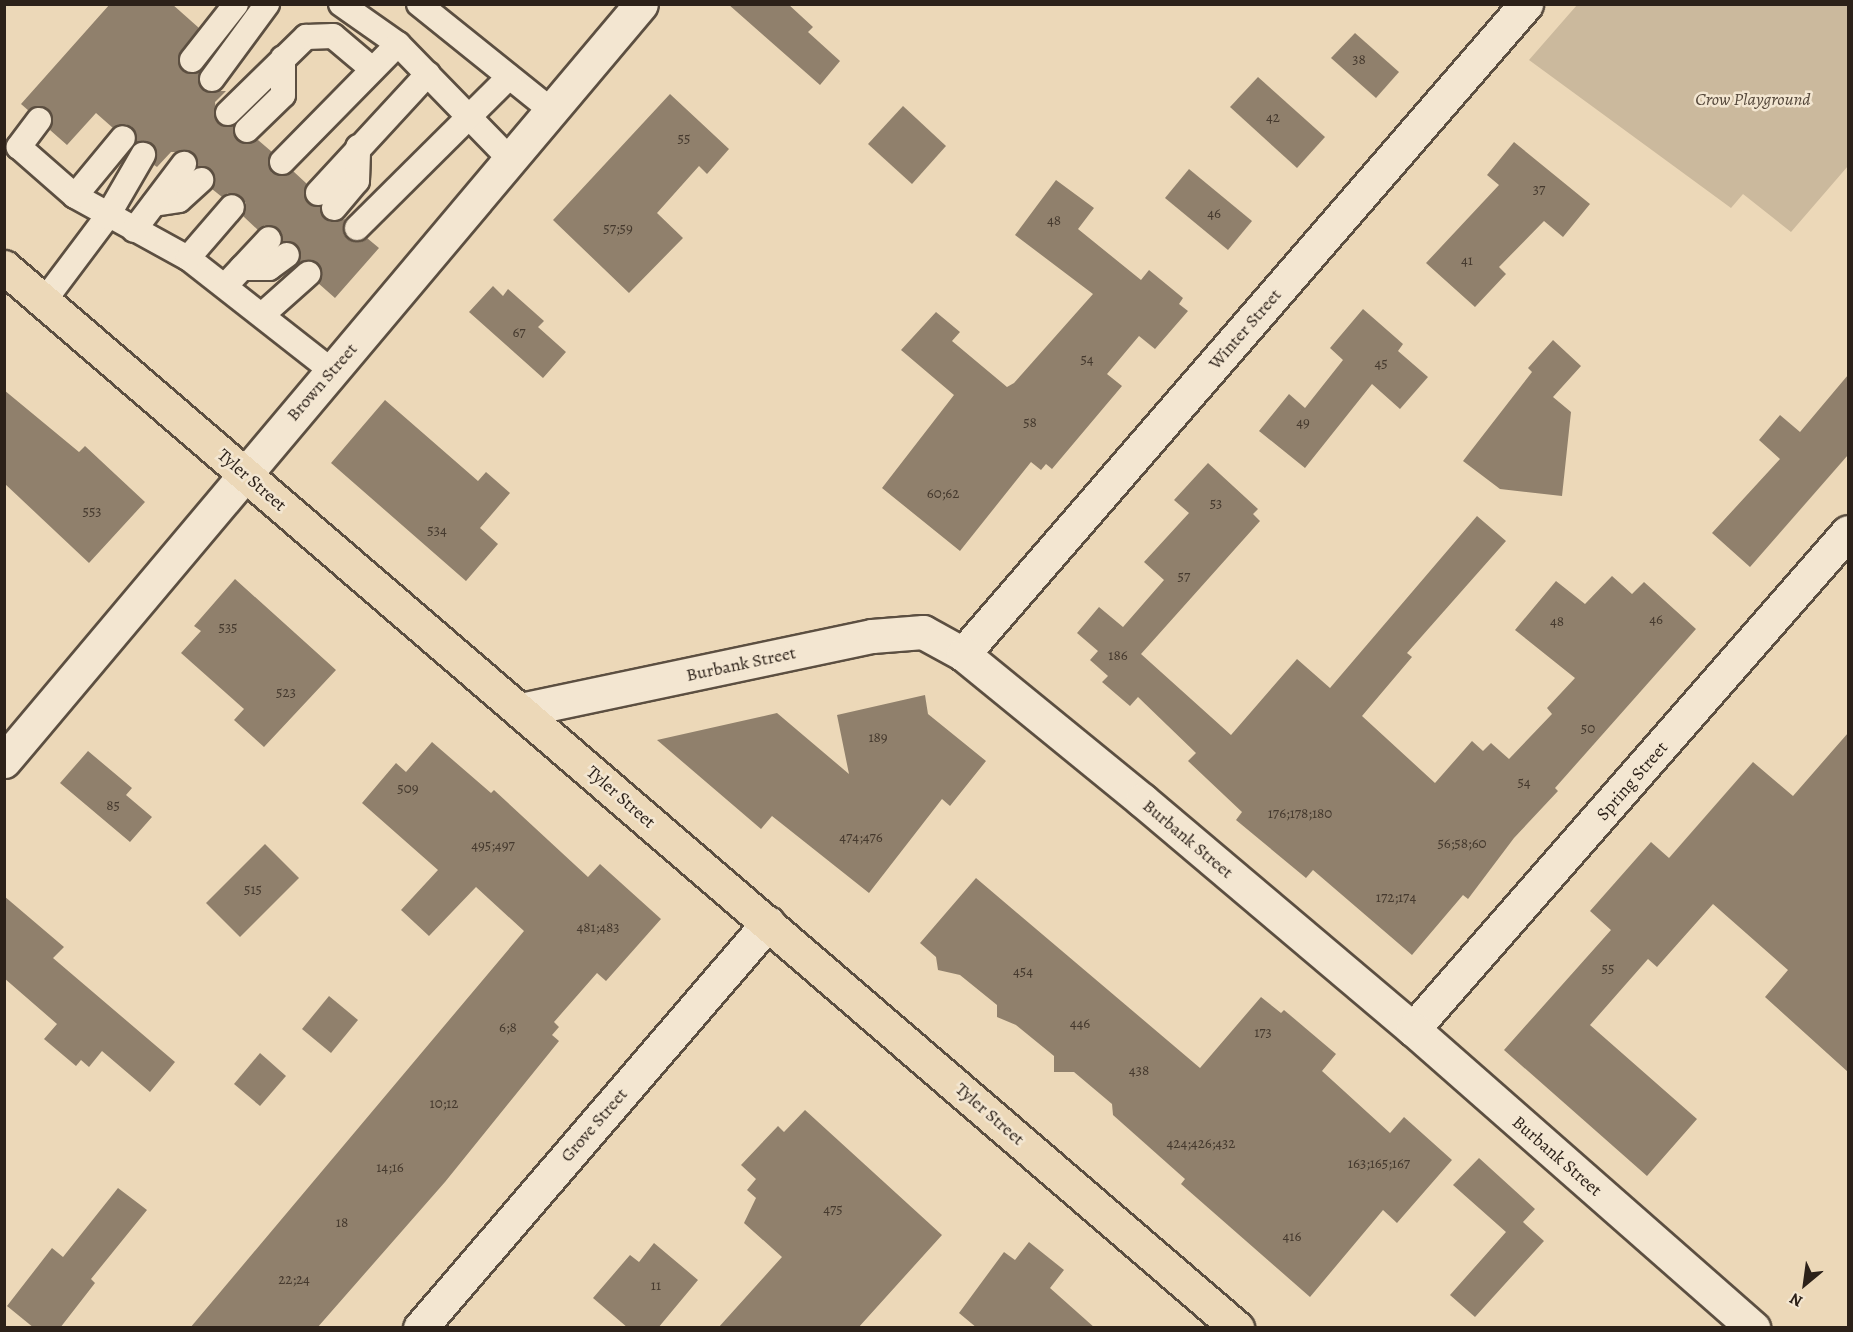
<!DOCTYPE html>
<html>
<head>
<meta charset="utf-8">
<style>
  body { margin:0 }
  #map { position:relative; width:1853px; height:1332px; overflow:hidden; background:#ecd8b8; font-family:Alegreya,serif }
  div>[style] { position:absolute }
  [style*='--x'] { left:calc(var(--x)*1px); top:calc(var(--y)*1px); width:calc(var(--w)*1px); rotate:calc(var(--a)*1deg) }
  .green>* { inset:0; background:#cbb99d }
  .building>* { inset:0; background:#90806c }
  .roads { filter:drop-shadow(2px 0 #5c4f41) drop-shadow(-2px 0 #5c4f41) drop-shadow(0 2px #5c4f41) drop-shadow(0 -2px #5c4f41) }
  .lane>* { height:24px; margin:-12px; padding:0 12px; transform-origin:12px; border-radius:12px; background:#f3e6d1 }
  .street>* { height:33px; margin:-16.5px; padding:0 16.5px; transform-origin:16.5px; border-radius:16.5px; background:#f3e6d1 }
  .secondary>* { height:33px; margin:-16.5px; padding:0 16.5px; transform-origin:16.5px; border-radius:16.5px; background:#f3e6d1 }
  .primary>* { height:33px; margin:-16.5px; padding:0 16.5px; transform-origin:16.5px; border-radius:16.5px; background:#ecd8b8 }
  span { translate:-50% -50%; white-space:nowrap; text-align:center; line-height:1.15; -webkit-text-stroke:5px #f3e6d1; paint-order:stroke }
  .number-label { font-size:15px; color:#45392e }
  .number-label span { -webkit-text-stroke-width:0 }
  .park-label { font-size:18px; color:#54473a; font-style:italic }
  .street-label { font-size:18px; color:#2c2119 }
  .frame { position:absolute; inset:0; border:6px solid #2c2119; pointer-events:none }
  .north { position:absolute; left:1775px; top:1254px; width:60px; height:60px; -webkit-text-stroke:4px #f3e6d1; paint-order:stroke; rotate:209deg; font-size:16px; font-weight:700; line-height:24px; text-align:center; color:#2c2119 }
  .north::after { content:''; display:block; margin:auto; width:21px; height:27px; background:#2c2119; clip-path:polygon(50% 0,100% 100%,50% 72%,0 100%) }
</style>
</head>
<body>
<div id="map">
  <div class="green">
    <i style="clip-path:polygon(1577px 5px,1848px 5px,1848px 166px,1791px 232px,1743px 194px,1731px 208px,1529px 60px)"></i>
  </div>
  <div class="building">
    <i style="clip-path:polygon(110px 4px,172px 4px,199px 28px,180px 52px,179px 65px,189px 74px,200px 71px,199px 84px,204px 91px,226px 91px,215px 102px,217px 122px,233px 126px,233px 134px,243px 143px,258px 140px,272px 152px,268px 165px,272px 173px,285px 176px,293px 171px,307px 184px,304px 190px,308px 203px,320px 207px,324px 218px,331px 222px,346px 219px,343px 231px,347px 238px,360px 242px,367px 238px,379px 248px,335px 298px,318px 283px,322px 272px,318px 264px,306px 260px,297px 264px,299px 247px,283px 242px,278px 228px,265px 225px,258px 230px,243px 216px,246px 203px,241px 196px,228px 193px,222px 197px,212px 189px,215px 178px,212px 171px,198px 166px,192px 152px,171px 152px,157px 167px,154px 165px,157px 154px,151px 143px,136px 143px,132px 127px,125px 124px,113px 128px,96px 113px,67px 145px,50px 130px,53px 121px,48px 109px,40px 106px,29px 111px,21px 104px)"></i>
    <i style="clip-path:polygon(728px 4px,788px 4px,813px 27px,808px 32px,840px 61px,820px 85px)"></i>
    <i style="clip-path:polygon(1355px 33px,1399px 72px,1376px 98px,1331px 58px)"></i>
    <i style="clip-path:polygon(1258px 77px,1325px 137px,1297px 168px,1230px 107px)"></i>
    <i style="clip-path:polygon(670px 94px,729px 149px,707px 174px,699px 166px,657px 213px,683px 238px,629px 293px,553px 220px)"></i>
    <i style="clip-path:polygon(903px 106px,946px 146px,912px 184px,868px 144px)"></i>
    <i style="clip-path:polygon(1514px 142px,1590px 204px,1563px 237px,1544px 221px,1499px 267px,1506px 274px,1475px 307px,1426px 263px,1499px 185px,1487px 175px)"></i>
    <i style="clip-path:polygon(1189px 169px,1252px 221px,1228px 250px,1165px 198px)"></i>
    <i style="clip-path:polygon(1056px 180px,1094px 208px,1078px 229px,1141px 280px,1149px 270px,1183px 298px,1179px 304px,1188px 311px,1155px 349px,1139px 336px,1107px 374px,1122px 386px,1052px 469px,1046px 464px,1041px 470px,1031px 462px,960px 551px,882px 488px,954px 395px,901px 350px,936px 312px,960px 332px,952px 341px,1007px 387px,1014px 383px,1093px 294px,1015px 235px)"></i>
    <i style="clip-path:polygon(493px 286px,503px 296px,508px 289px,544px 321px,538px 327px,566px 352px,543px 378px,469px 312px)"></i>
    <i style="clip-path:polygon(1363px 309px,1403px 344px,1398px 351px,1428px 377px,1400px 409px,1372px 384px,1305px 468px,1259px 431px,1289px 394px,1305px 408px,1343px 360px,1330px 348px)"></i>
    <i style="clip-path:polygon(1553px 340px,1581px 366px,1553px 397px,1571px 412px,1562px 496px,1500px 489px,1463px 461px,1532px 372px,1528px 368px)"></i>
    <i style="clip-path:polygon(1848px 375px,1848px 455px,1750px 567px,1712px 533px,1780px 459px,1759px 440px,1780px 415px,1800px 432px)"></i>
    <i style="clip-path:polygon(4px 390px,79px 452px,85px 446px,145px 502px,89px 563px,4px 483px)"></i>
    <i style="clip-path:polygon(385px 400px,478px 481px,486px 472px,510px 493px,480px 528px,498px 544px,466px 581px,331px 463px)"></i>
    <i style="clip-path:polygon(1208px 463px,1258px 509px,1253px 514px,1260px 521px,1141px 654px,1231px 735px,1297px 659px,1330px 688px,1477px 516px,1506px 541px,1407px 653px,1412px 657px,1362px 716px,1435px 783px,1472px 741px,1483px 751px,1491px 743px,1509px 759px,1552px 714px,1547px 708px,1575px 678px,1515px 630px,1556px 581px,1585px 604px,1612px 576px,1632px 594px,1644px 582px,1696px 629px,1555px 788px,1558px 791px,1514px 838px,1468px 899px,1463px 895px,1412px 955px,1313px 870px,1306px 878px,1236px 820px,1242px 812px,1188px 761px,1196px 753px,1138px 697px,1130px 706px,1102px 682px,1108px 676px,1090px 660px,1098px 651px,1077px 633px,1099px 607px,1123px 627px,1164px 580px,1144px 562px,1189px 513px,1174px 500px)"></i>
    <i style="clip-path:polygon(235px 579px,336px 670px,264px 747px,234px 720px,244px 709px,181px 653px,201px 631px,194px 626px)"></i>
    <i style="clip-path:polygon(925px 695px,928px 714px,986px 761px,950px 806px,942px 799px,869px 893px,772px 816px,761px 829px,657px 740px,777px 713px,849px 774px,837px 715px)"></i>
    <i style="clip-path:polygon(1848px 733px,1848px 1072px,1765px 997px,1788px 970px,1713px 904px,1657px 967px,1648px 959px,1590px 1025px,1697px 1119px,1647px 1176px,1504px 1050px,1611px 930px,1590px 911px,1651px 842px,1669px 858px,1753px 762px,1793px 796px)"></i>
    <i style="clip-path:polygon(432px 742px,491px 793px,494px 790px,588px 877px,600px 864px,661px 919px,606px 981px,597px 973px,554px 1022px,559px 1027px,552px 1035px,559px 1041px,445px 1182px,317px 1328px,190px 1328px,524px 931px,476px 887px,429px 936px,401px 910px,438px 870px,362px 803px,396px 763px,406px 772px)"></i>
    <i style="clip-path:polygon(88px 751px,132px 788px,126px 795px,152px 817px,130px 842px,60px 783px)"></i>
    <i style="clip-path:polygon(265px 844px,299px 878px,240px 937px,206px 903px)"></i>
    <i style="clip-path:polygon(976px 878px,1200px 1068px,1261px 997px,1281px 1013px,1284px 1010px,1336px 1054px,1322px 1071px,1390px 1133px,1404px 1117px,1452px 1160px,1397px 1223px,1383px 1210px,1310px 1297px,1181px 1184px,1185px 1179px,1113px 1115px,1112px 1104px,1074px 1072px,1054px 1072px,1054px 1056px,1016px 1025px,997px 1017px,997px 1005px,960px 975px,938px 970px,936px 957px,920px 943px)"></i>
    <i style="clip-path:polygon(4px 896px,64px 947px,53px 958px,175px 1062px,150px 1092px,102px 1051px,89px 1067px,81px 1060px,76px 1066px,44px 1039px,57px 1024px,4px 978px)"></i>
    <i style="clip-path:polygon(329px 996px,358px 1020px,331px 1053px,302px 1029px)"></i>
    <i style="clip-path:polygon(260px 1053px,286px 1076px,260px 1106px,234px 1084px)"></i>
    <i style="clip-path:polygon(805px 1110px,942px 1235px,858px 1328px,718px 1328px,782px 1257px,744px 1223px,756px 1198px,747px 1190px,756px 1179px,741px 1165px,778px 1126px,784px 1132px)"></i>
    <i style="clip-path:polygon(1479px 1158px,1535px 1209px,1523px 1222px,1544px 1241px,1475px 1317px,1450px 1295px,1506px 1232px,1453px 1185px)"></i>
    <i style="clip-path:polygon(118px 1188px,147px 1210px,91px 1279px,95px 1283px,60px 1328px,34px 1328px,7px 1306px,52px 1248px,63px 1257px)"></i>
    <i style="clip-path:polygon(1029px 1242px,1064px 1270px,1050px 1288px,1095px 1328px,977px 1328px,959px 1313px,1004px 1252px,1015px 1260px)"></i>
    <i style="clip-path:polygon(654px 1243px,698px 1280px,658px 1328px,628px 1328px,593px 1298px,630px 1255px,639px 1262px)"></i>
  </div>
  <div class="roads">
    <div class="lane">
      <i style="--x:341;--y:4;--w:70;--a:35.1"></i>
      <i style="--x:398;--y:44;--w:162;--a:45.8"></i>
      <i style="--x:419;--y:4;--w:171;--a:38.8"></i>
      <i style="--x:192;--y:60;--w:71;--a:-51.8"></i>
      <i style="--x:212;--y:79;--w:93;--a:-53.7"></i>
      <i style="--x:228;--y:113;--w:109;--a:-44.3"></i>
      <i style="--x:306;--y:37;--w:27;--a:-2"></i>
      <i style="--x:333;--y:36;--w:51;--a:40.2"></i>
      <i style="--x:39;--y:120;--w:34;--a:127"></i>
      <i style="--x:19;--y:147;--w:74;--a:41.2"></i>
      <i style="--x:75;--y:196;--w:129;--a:28.8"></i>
      <i style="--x:188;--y:258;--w:183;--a:38.1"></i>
      <i style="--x:247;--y:130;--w:50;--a:-44.2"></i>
      <i style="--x:283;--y:95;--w:37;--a:-90"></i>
      <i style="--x:282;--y:162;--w:165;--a:-45.5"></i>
      <i style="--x:318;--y:193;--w:162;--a:-47.3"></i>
      <i style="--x:75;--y:196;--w:75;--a:-50.4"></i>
      <i style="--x:154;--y:204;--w:25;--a:-9"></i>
      <i style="--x:179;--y:200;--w:30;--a:-42"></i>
      <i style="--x:334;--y:208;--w:35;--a:-50"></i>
      <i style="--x:357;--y:181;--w:34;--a:-88"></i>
      <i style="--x:357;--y:228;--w:214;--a:-44.8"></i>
      <i style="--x:134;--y:230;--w:83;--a:-52.9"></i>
      <i style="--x:188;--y:258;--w:67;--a:-49.2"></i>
      <i style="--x:242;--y:268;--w:27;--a:0"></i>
      <i style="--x:269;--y:268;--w:22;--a:-36"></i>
      <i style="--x:225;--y:286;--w:64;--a:-46.9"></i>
      <i style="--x:44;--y:301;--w:105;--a:-53.1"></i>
      <i style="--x:107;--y:217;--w:72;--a:-59.9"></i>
      <i style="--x:262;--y:315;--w:62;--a:-41.7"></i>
    </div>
    <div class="street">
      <i style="--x:4;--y:761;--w:989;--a:-49.92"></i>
      <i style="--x:1413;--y:1029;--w:660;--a:-48.81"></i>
      <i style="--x:420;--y:1328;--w:534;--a:-49.33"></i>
    </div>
    <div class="secondary">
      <i style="--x:963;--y:654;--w:860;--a:-49.1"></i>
      <i style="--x:521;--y:710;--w:359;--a:-11.9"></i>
      <i style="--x:872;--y:636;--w:51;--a:-4.5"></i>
      <i style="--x:923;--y:632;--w:46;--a:28.8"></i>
      <i style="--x:963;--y:654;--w:231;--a:39.2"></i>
      <i style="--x:1142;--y:800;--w:355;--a:40.2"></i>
      <i style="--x:1413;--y:1029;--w:453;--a:41.3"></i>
    </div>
    <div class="primary">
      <i style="--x:4;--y:267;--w:1627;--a:40.71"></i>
    </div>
  </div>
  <div class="number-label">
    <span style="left:1359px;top:60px">38</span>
    <span style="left:1273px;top:118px">42</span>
    <span style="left:684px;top:139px">55</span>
    <span style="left:1539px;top:190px">37</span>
    <span style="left:1214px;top:214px">46</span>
    <span style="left:1054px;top:221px">48</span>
    <span style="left:618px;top:229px">57;59</span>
    <span style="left:1467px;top:261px">41</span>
    <span style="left:519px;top:333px">67</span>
    <span style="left:1087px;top:360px">54</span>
    <span style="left:1381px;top:364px">45</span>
    <span style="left:1030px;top:423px">58</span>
    <span style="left:1303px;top:423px">49</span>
    <span style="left:943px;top:494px">60;62</span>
    <span style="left:1216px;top:504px">53</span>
    <span style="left:92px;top:512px">553</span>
    <span style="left:437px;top:531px">534</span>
    <span style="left:1184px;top:577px">57</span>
    <span style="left:1656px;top:620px">46</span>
    <span style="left:1557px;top:622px">48</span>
    <span style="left:228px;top:628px">535</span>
    <span style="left:1118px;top:656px">186</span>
    <span style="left:286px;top:693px">523</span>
    <span style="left:1588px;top:729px">50</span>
    <span style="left:878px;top:738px">189</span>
    <span style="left:1524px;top:783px">54</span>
    <span style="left:408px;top:789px">509</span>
    <span style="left:113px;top:806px">85</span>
    <span style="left:1300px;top:814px">176;178;180</span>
    <span style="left:861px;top:838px">474;476</span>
    <span style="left:1462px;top:844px">56;58;60</span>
    <span style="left:493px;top:846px">495;497</span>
    <span style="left:253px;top:890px">515</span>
    <span style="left:1396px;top:898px">172;174</span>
    <span style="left:598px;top:928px">481;483</span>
    <span style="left:1608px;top:969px">55</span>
    <span style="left:1023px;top:972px">454</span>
    <span style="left:1080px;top:1024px">446</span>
    <span style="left:508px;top:1028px">6;8</span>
    <span style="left:1263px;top:1033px">173</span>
    <span style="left:1139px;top:1071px">438</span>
    <span style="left:444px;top:1104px">10;12</span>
    <span style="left:1201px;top:1144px">424;426;432</span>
    <span style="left:1379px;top:1164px">163;165;167</span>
    <span style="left:390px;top:1168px">14;16</span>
    <span style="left:833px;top:1210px">475</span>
    <span style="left:342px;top:1223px">18</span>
    <span style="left:1292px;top:1237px">416</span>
    <span style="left:294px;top:1280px">22;24</span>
    <span style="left:656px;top:1286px">11</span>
  </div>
  <div class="park-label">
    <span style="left:1753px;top:99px">Crow Playground</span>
  </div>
  <div class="street-label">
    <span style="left:1245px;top:329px;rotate:-49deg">Winter Street</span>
    <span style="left:322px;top:382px;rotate:-49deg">Brown Street</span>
    <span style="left:252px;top:480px;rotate:41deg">Tyler Street</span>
    <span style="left:741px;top:664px;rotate:-12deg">Burbank Street</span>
    <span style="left:1632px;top:781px;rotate:-49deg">Spring Street</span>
    <span style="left:621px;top:797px;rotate:41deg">Tyler Street</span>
    <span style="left:1188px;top:839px;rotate:40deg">Burbank Street</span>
    <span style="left:990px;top:1114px;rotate:41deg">Tyler Street</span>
    <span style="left:594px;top:1125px;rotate:-49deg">Grove Street</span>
    <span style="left:1557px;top:1156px;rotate:41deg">Burbank Street</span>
  </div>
  <div class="frame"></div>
  <div class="north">N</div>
</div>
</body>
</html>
